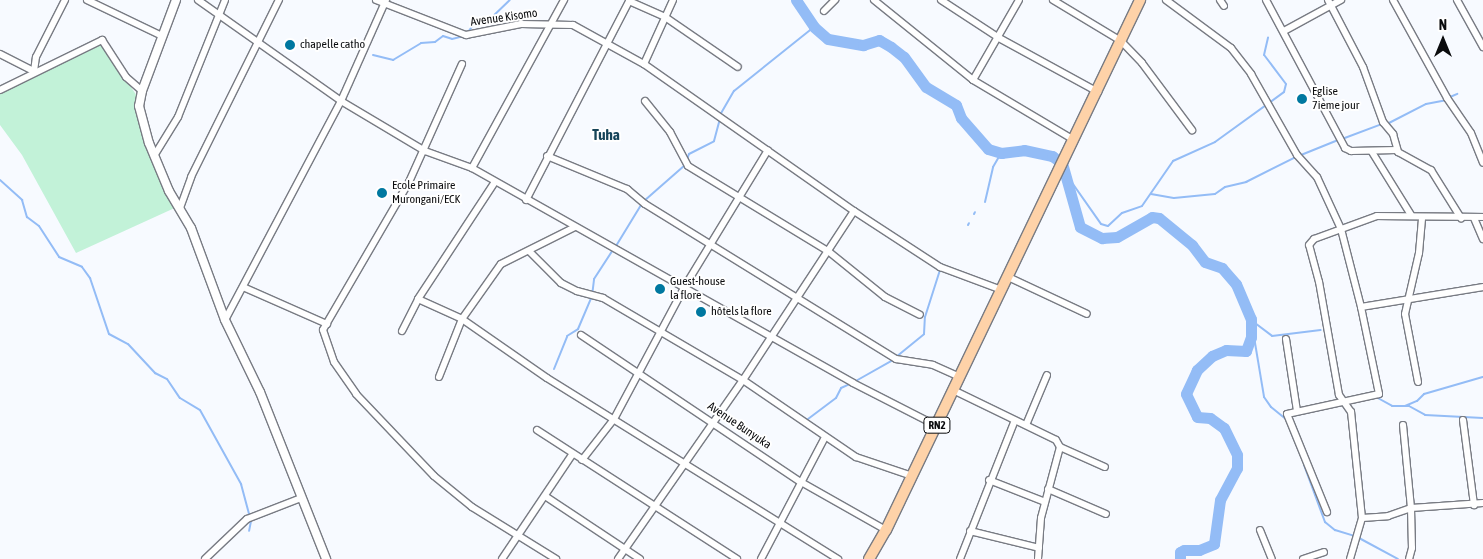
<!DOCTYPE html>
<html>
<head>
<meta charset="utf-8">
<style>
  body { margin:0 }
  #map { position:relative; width:1483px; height:559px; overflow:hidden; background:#f7faff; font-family:"Asap Condensed",sans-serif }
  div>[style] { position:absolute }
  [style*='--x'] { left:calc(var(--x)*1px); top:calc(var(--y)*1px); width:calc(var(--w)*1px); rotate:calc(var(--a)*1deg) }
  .green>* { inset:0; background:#c2f2d8 }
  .stream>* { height:2px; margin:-1px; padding:0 1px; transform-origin:1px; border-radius:1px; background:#93bcf6 }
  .river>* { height:11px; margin:-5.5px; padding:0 5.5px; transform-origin:5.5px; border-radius:5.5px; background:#93bcf6 }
  .roads { filter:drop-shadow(1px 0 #787b83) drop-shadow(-1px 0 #787b83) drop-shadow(0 1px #787b83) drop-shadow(0 -1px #787b83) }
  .minor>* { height:6px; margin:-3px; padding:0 3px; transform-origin:3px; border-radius:3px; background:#fff }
  .tertiary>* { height:8px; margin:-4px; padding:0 4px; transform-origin:4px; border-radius:4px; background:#fff }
  .trunk>* { height:10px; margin:-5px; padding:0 5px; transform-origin:5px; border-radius:5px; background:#fed2a8 }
  .dots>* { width:14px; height:14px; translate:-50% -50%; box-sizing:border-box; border:2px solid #fff; border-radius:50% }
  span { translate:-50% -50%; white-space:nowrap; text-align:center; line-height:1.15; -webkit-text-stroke:4px #fff; paint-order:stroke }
  .shield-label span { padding:1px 4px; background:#fff; border:1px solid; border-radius:4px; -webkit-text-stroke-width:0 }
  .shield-label { font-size:11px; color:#0b0c0e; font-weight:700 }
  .street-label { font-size:12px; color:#0b0c0e }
  .poi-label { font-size:12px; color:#0b0c0e }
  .left { translate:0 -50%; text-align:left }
  .quarter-label { font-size:15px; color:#164458; font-weight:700 }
  .north { position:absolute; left:1418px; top:15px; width:50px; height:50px; -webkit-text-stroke:4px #fff; paint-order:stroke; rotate:0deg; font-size:14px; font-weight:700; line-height:20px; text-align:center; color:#0b0c0e }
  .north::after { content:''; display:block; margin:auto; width:18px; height:22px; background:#0b0c0e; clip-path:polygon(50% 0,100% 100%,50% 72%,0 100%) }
</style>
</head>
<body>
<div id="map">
  <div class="green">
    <i style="clip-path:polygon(102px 44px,137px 96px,135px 103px,141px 131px,179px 206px,76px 253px,22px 155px,0 125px,0 89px)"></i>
  </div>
  <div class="stream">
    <i style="--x:468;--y:32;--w:9;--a:-54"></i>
    <i style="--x:473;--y:25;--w:16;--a:-15"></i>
    <i style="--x:488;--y:21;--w:30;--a:-44"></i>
    <i style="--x:373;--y:55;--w:21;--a:14"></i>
    <i style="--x:393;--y:60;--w:33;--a:-31"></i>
    <i style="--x:421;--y:43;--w:14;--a:-4"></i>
    <i style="--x:435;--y:42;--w:10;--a:-37"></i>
    <i style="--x:443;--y:36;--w:9;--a:18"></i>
    <i style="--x:452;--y:39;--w:12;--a:-14"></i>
    <i style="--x:1450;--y:97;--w:8;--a:-23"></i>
    <i style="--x:720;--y:115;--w:28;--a:-60"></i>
    <i style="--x:734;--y:91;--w:102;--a:-38.7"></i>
    <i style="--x:1387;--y:124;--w:44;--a:-27.1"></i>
    <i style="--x:1426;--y:104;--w:20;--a:-11"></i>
    <i style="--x:1342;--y:139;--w:43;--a:-20.6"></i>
    <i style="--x:1301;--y:155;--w:40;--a:-22"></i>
    <i style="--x:687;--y:160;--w:6;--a:-72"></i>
    <i style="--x:689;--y:154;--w:28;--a:-27"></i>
    <i style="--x:714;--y:141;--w:23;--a:-75"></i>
    <i style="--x:1068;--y:177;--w:57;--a:54.9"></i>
    <i style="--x:1101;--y:224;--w:7;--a:16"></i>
    <i style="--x:1108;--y:226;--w:19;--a:-43"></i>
    <i style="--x:1122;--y:213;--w:21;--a:-19"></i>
    <i style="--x:1142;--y:206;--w:55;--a:-55.4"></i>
    <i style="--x:1173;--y:161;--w:46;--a:-24.3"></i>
    <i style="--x:1215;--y:142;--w:85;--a:-35.9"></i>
    <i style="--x:1284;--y:92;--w:8;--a:-76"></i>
    <i style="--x:1286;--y:84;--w:36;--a:-127"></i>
    <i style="--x:1264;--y:55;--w:18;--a:-77"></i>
    <i style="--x:0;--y:180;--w:30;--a:42"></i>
    <i style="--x:22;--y:200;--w:18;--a:74"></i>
    <i style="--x:27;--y:217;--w:15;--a:37"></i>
    <i style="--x:39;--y:226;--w:37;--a:57"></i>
    <i style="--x:59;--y:257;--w:25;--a:23"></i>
    <i style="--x:82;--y:267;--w:14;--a:54"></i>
    <i style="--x:90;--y:278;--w:59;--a:71.3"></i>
    <i style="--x:109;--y:334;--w:21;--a:28"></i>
    <i style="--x:128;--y:344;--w:40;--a:47"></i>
    <i style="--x:155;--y:373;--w:13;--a:27"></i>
    <i style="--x:167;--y:379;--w:23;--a:56"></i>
    <i style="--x:180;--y:398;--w:23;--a:31"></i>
    <i style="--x:200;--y:410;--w:85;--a:61"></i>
    <i style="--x:241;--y:484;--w:38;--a:75"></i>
    <i style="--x:251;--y:521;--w:10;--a:101"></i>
    <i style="--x:1151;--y:194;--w:23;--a:10"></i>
    <i style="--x:1174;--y:198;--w:41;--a:-5.6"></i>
    <i style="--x:1215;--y:194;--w:12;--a:-35"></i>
    <i style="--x:1225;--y:187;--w:22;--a:-13"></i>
    <i style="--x:1246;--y:182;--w:56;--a:-26.6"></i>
    <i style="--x:644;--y:201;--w:55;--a:-41.3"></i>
    <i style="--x:985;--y:202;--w:36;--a:-77"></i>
    <i style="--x:993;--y:167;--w:16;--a:-60"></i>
    <i style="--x:974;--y:214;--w:2;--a:-63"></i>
    <i style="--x:968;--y:225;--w:2;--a:-63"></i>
    <i style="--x:616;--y:246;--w:48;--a:-58.6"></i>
    <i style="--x:1251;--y:319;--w:79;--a:80.5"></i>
    <i style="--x:1264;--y:397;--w:12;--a:55"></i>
    <i style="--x:1271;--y:407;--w:19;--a:39"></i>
    <i style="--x:1251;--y:320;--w:26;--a:37"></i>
    <i style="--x:1272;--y:336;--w:49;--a:-7"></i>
    <i style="--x:896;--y:357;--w:36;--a:-39"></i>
    <i style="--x:924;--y:334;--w:17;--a:-87"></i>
    <i style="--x:925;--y:317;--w:49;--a:-72.3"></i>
    <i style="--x:554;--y:369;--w:35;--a:-68"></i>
    <i style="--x:567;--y:336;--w:13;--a:-32"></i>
    <i style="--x:578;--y:329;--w:36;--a:-67"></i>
    <i style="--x:592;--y:296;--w:17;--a:-83"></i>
    <i style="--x:594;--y:279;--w:35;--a:-57"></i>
    <i style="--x:854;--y:382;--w:45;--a:-29.4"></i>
    <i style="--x:1376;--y:397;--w:18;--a:29"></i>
    <i style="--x:1392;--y:406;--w:17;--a:0"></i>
    <i style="--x:1409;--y:406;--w:18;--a:29"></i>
    <i style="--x:1425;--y:415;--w:58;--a:3"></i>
    <i style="--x:1405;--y:406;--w:13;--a:-23"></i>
    <i style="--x:1417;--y:401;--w:10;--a:-45"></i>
    <i style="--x:1424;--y:394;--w:61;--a:-16.1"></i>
    <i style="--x:808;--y:419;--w:35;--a:-37"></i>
    <i style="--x:836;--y:398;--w:11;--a:-63"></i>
    <i style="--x:841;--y:388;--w:10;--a:-24"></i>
    <i style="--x:1304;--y:465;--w:61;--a:69.8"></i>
    <i style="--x:1325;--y:522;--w:13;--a:39"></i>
    <i style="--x:1335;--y:530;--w:21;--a:17"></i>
    <i style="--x:1359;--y:538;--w:44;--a:28.3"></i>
  </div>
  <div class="river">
    <i style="--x:796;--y:0;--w:32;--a:56"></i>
    <i style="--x:814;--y:27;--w:18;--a:41"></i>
    <i style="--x:828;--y:39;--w:36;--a:10"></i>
    <i style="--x:863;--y:45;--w:17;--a:-17"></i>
    <i style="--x:879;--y:40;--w:14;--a:30"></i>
    <i style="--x:891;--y:47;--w:16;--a:38"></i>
    <i style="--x:904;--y:57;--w:37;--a:54"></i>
    <i style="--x:926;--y:87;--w:35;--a:31"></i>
    <i style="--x:956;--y:105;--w:14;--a:69"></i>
    <i style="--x:961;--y:118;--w:41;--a:48.9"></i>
    <i style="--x:988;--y:149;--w:14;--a:17"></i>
    <i style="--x:1001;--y:153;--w:23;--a:-7"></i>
    <i style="--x:1024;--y:150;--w:29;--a:12"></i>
    <i style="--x:1052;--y:156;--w:12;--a:35"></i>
    <i style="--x:1062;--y:163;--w:66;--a:74.3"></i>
    <i style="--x:1080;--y:227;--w:25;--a:27"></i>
    <i style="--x:1102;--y:238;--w:15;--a:-4"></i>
    <i style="--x:1117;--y:237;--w:40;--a:-29.7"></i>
    <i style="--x:1152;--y:217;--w:7;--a:8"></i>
    <i style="--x:1159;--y:218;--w:43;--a:39.3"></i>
    <i style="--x:1192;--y:245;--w:21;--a:53"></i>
    <i style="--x:1205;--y:262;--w:18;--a:19"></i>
    <i style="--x:1222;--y:268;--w:21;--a:49"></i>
    <i style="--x:1236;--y:284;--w:38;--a:67"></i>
    <i style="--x:1251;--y:319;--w:18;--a:90"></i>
    <i style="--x:1251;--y:337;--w:15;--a:110"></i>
    <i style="--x:1246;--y:351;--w:20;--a:-177"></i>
    <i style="--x:1226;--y:350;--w:15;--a:157"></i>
    <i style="--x:1212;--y:356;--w:21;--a:137"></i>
    <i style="--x:1197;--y:370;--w:26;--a:115"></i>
    <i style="--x:1186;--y:394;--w:25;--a:64"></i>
    <i style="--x:1197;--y:417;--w:13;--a:4"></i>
    <i style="--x:1210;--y:418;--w:17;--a:36"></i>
    <i style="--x:1224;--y:428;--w:30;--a:64"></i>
    <i style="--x:1237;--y:455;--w:13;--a:90"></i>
    <i style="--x:1237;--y:468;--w:36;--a:118"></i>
    <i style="--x:1220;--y:500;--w:44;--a:97.8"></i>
    <i style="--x:1214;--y:544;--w:16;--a:158"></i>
    <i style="--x:1199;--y:550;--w:15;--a:180"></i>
    <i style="--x:1184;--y:550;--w:4;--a:153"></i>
    <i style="--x:1180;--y:552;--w:7;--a:90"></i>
  </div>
  <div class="roads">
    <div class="minor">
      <i style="--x:87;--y:0;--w:83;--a:25.6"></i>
      <i style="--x:198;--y:0;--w:175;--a:35.2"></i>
      <i style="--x:341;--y:101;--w:98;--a:30.8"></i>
      <i style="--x:425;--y:151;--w:50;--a:19.9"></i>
      <i style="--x:472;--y:168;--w:437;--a:29.4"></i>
      <i style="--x:853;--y:383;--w:94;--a:27.1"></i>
      <i style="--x:376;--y:0;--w:97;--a:21.3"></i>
      <i style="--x:466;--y:35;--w:56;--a:-11.3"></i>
      <i style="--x:521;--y:24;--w:52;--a:1.1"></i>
      <i style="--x:573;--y:25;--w:81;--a:28.8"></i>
      <i style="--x:644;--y:64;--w:256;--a:35"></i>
      <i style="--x:854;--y:211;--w:103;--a:33.1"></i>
      <i style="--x:940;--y:267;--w:63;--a:20.4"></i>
      <i style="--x:874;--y:0;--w:127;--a:38.9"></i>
      <i style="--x:973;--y:80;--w:117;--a:30.7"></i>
      <i style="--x:941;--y:0;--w:69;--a:33.2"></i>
      <i style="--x:999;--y:38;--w:113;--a:28.6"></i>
      <i style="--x:1053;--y:0;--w:79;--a:31.1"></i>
      <i style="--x:1121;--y:41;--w:30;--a:46"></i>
      <i style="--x:1142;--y:63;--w:84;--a:53.3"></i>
      <i style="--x:1166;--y:0;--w:81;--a:36.4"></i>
      <i style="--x:1231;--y:48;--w:33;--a:52"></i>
      <i style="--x:1251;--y:74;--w:93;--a:60.4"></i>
      <i style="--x:1297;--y:155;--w:30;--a:48"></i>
      <i style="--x:1317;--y:177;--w:57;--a:65.2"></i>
      <i style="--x:1341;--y:229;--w:81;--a:75.6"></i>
      <i style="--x:1361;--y:307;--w:89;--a:78.3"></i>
      <i style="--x:1379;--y:394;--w:94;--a:167.7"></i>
      <i style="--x:1287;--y:414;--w:106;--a:67.8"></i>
      <i style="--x:1220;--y:0;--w:7;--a:56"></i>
      <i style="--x:1266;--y:0;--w:168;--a:61.9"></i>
      <i style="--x:1345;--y:148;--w:7;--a:27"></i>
      <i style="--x:1351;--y:151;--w:46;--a:-1.2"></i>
      <i style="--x:1328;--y:0;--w:76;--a:62.4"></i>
      <i style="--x:1363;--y:67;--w:59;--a:70"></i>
      <i style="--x:1383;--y:122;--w:16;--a:50"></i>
      <i style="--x:1393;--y:134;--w:19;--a:74"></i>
      <i style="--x:1398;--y:152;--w:38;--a:29"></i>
      <i style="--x:1431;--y:170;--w:57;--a:58"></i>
      <i style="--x:1393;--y:0;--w:112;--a:61.1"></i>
      <i style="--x:1447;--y:98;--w:42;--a:55.6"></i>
      <i style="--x:1471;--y:133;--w:32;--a:68"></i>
      <i style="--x:1457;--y:0;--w:54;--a:61"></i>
      <i style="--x:824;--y:11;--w:16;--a:-45"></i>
      <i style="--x:1284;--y:31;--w:65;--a:-28.5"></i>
      <i style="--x:0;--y:54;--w:38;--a:27"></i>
      <i style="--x:34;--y:71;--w:14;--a:-82"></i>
      <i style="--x:36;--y:57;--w:64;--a:-63"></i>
      <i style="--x:462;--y:64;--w:129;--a:114.2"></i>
      <i style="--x:409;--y:182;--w:171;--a:120.2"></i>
      <i style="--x:323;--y:330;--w:34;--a:71"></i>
      <i style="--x:334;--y:362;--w:39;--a:55"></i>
      <i style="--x:356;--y:394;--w:113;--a:46.4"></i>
      <i style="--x:434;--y:476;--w:49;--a:39.2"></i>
      <i style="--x:472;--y:507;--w:99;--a:31.8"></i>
      <i style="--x:644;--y:64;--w:70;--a:-65.6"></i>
      <i style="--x:973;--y:80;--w:92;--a:-60.1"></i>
      <i style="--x:0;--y:90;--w:114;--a:-26.1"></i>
      <i style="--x:102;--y:40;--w:44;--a:57"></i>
      <i style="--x:126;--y:77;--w:21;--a:41"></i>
      <i style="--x:645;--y:101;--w:40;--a:51"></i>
      <i style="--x:670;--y:132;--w:38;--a:62"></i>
      <i style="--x:688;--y:166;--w:164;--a:31.3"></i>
      <i style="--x:828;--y:251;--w:73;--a:38.9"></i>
      <i style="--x:885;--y:297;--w:39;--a:27"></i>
      <i style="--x:1372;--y:152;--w:74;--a:58.2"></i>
      <i style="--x:154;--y:156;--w:46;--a:-58.4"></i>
      <i style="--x:178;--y:117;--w:126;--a:-68.1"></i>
      <i style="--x:547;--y:156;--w:87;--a:22.4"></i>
      <i style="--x:627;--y:189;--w:23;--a:40"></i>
      <i style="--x:645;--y:204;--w:295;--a:31.7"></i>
      <i style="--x:896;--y:359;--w:37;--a:9"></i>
      <i style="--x:933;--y:365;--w:30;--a:24"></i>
      <i style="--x:472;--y:168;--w:192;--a:-61.3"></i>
      <i style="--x:526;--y:200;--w:224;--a:-62.6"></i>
      <i style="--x:629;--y:1;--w:39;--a:24"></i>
      <i style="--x:665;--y:17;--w:88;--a:34.4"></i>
      <i style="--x:180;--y:208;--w:33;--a:-70"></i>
      <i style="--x:191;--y:177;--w:198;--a:-63.6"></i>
      <i style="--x:1474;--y:218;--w:23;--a:67"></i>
      <i style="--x:530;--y:252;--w:44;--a:45"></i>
      <i style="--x:561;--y:283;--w:18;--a:27"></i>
      <i style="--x:577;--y:291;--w:27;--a:15"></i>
      <i style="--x:603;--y:298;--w:162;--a:30.4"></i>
      <i style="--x:743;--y:380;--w:137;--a:34.3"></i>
      <i style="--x:856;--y:457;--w:59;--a:18.7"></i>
      <i style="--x:1006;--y:276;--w:89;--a:25.1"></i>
      <i style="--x:243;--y:287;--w:92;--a:23.8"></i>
      <i style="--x:418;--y:299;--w:48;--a:24.4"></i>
      <i style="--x:462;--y:319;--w:103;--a:34.8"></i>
      <i style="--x:547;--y:378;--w:343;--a:31.9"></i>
      <i style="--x:1361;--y:307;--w:124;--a:-9.3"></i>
      <i style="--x:225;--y:320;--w:248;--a:-62.1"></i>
      <i style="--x:341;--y:101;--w:111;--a:-66"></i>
      <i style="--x:402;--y:331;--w:36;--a:-63"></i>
      <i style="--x:418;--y:299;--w:140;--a:-56.7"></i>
      <i style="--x:581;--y:335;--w:265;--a:33.8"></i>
      <i style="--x:801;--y:482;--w:98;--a:29.5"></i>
      <i style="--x:1286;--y:339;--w:73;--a:81.3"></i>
      <i style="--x:439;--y:377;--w:62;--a:-68.4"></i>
      <i style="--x:462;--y:319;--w:67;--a:-54.7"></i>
      <i style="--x:501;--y:264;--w:83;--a:-26.6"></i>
      <i style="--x:1418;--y:382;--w:69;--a:-100.8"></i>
      <i style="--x:1405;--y:314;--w:63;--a:-77.1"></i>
      <i style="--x:1419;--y:253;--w:36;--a:-85"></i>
      <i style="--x:953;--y:390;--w:114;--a:25.9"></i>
      <i style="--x:1056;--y:440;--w:8;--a:60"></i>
      <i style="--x:1060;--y:447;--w:73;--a:105"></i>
      <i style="--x:1041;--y:518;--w:41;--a:94.2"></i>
      <i style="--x:1463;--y:420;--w:86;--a:82.6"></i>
      <i style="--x:1026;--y:425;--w:54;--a:-67.2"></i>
      <i style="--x:1403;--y:425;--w:83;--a:84.5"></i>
      <i style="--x:1411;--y:508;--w:40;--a:88.6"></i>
      <i style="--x:1412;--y:548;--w:11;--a:105"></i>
      <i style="--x:537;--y:430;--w:238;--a:32.8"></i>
      <i style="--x:1060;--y:447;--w:49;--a:24"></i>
      <i style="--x:582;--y:460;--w:52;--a:-52"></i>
      <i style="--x:614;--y:419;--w:151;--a:-61.9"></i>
      <i style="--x:685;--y:286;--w:159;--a:-58.6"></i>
      <i style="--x:989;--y:480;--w:60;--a:21.4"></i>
      <i style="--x:1048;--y:489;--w:63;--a:23.3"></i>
      <i style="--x:545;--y:496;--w:114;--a:33.6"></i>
      <i style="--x:1362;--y:518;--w:26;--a:-4"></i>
      <i style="--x:1388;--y:516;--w:24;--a:-19"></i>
      <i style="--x:1411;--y:508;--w:72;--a:-4"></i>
      <i style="--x:1260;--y:530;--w:31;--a:68"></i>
      <i style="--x:970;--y:531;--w:71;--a:13.8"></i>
      <i style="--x:205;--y:559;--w:58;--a:-43.6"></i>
      <i style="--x:247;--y:519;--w:58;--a:-21.3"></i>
      <i style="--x:502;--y:559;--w:125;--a:-56.1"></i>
      <i style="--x:618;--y:559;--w:218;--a:-55.1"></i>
      <i style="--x:743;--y:380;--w:202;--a:-56.7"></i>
      <i style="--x:761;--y:559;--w:138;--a:-62.3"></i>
      <i style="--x:960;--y:559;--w:149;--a:-68.4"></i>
      <i style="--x:1303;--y:559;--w:22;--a:-18"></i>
      <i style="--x:1350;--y:559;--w:43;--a:-73.7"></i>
      <i style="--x:1362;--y:518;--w:107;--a:-95.9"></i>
      <i style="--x:1351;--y:412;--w:21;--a:-125"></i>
      <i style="--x:1339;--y:395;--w:115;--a:-100"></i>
      <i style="--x:1319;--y:282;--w:38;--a:-105"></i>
      <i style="--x:1309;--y:245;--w:8;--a:-50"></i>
      <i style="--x:1314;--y:239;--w:67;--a:-20.1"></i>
      <i style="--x:1377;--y:216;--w:106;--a:0.5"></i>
    </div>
    <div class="tertiary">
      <i style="--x:176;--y:0;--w:97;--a:110.5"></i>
      <i style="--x:142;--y:91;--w:15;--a:101"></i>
      <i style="--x:139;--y:106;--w:38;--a:75"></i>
      <i style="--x:149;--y:143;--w:52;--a:67.4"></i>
      <i style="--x:169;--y:191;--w:43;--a:59.3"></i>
      <i style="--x:191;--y:228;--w:98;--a:69.7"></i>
      <i style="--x:225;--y:320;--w:80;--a:64.1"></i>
      <i style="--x:260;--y:392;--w:180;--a:68.4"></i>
    </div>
    <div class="trunk">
      <i style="--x:869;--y:559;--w:34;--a:-60"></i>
      <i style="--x:886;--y:530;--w:588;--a:-64.39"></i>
    </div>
  </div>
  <div class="dots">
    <i style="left:290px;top:45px;background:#0078a0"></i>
    <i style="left:1302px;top:99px;background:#0078a0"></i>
    <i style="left:382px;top:193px;background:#0078a0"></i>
    <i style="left:660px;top:289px;background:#0078a0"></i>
    <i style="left:701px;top:312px;background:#0078a0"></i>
  </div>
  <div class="shield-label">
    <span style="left:937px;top:425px">RN2</span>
  </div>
  <div class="street-label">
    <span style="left:504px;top:18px;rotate:-8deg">Avenue Kisomo</span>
    <span style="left:739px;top:426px;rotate:34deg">Avenue Bunyuka</span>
  </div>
  <div class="poi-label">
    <span class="left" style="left:300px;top:45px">chapelle catho</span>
    <span class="left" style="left:1312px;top:99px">Eglise<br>7ieme jour</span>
    <span class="left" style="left:392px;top:193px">Ecole Primaire<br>Murongani/ECK</span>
    <span class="left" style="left:670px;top:289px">Guest-house<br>la flore</span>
    <span class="left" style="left:711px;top:312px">hôtels la flore</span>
  </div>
  <div class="quarter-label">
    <span style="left:606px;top:135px">Tuha</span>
  </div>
  <div class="north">N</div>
</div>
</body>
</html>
